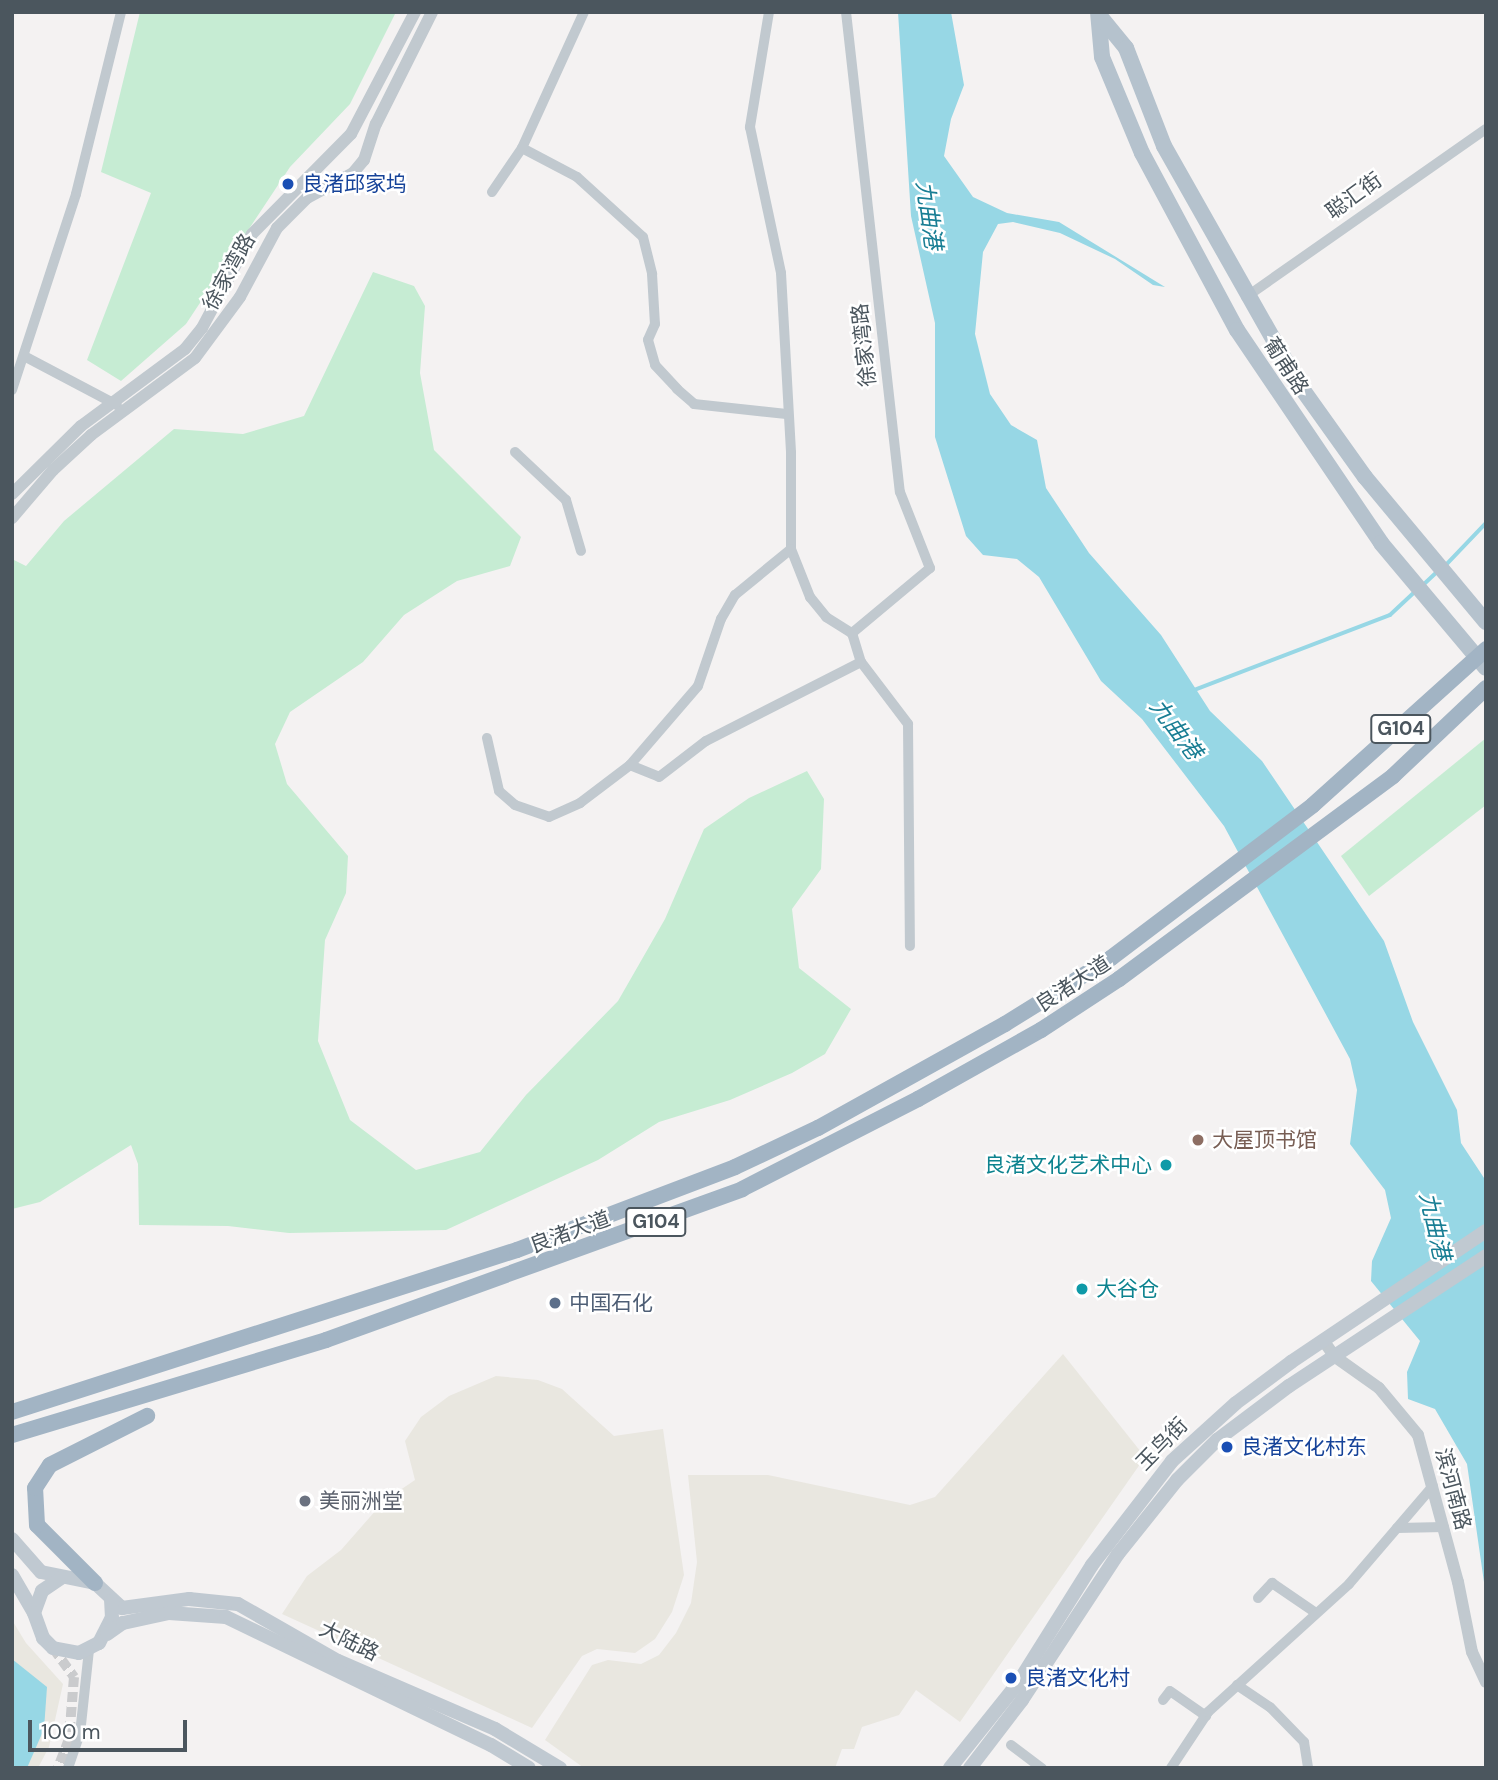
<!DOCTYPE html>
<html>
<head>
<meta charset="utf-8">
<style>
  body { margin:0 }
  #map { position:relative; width:1498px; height:1780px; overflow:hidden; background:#f4f2f2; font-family:"DM Sans","Noto Sans SC",sans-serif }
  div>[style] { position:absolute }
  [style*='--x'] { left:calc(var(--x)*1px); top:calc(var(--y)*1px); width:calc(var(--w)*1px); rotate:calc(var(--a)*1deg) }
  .commercial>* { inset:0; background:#e9e7e0 }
  .green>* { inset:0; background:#c6ecd3 }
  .water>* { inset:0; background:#97d7e5 }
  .stream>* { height:3.5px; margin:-1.75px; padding:0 1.75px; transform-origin:1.75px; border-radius:1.75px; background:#97d7e5 }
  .minor-tunnel>* { height:10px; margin-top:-5px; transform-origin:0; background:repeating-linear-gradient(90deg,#cacbcd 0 10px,transparent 0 15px) }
  .minor>* { height:10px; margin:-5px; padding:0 5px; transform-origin:5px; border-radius:5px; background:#c1c9cf }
  .tertiary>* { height:12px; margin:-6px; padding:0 6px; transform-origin:6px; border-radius:6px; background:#c1c9cf }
  .secondary>* { height:14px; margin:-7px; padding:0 7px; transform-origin:7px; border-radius:7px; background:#c0c9d1 }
  .primary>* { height:16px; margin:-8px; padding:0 8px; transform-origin:8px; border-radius:8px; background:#b5c2cd }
  .trunk>* { height:16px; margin:-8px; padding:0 8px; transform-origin:8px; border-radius:8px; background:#a2b4c4 }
  .dots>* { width:19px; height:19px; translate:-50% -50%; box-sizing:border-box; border:4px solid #fff; border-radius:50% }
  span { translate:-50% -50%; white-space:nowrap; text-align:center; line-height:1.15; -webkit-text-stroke:5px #fff; paint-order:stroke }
  .shield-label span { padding:2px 5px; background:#fff; border:2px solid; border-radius:5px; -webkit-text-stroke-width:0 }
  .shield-label { font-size:19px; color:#4b565e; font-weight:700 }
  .transit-label { font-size:21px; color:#164399 }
  .left { translate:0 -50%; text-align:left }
  .street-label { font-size:21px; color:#4b565e }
  .education-label { font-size:21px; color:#785e54 }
  .culture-label { font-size:21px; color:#0d838f }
  .right { translate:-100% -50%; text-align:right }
  .service-label { font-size:21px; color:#4e5e75 }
  .worship-label { font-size:21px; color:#5b616d }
  .water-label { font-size:23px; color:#197e94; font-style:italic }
  .frame { position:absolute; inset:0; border:14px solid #4b565e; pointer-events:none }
  .scale { position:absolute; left:28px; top:1720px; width:159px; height:32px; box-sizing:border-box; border:4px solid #4b565e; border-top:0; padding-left:9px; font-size:21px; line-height:24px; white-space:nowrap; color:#4b565e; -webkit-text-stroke:5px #fff; paint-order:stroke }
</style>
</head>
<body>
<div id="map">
  <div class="commercial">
    <i style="clip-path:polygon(1063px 1354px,1145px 1457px,960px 1722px,916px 1690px,899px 1715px,862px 1727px,854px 1749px,842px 1749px,835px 1768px,584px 1768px,545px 1740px,592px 1665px,608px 1660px,641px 1664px,659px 1655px,676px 1633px,691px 1603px,697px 1562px,688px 1475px,768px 1475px,910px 1505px,935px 1497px)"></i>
    <i style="clip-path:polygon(496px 1376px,538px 1380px,562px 1389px,614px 1436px,663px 1429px,684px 1575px,672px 1612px,655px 1639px,635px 1653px,597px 1649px,582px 1656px,532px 1728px,282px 1614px,307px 1576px,341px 1550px,384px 1501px,415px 1480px,405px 1441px,421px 1417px,449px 1396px)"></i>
    <i style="clip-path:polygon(12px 1620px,26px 1643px,63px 1684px,49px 1747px,38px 1768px,12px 1768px)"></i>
  </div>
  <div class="green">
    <i style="clip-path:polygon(140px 12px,396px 12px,350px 104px,290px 167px,186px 324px,121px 381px,87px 360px,151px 193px,101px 172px)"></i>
    <i style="clip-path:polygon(373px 272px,414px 286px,425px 306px,420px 373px,434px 450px,521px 537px,510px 566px,457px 581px,404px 615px,363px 662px,290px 712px,275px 744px,287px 784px,348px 856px,346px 893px,325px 940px,318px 1041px,350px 1120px,416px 1170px,480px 1152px,526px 1095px,618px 1001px,665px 919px,704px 829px,749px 798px,807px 771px,824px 799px,821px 869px,792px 909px,799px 968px,851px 1009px,825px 1054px,792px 1073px,730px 1100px,659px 1122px,598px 1160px,446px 1230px,289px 1233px,228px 1226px,139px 1225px,138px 1164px,131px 1145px,40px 1202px,12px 1209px,12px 559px,26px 566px,64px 521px,174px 429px,243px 434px,304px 416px)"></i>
    <i style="clip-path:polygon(1486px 738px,1486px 805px,1369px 896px,1341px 856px)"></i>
  </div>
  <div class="water">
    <i style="clip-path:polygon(898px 12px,951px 12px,964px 85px,951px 119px,944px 156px,973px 197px,1007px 213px,1059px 222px,1165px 287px,1153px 285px,1115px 259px,1060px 233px,1013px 222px,998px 224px,983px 252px,975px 334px,990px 394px,1011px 425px,1037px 440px,1046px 488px,1089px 553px,1161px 635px,1210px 711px,1262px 761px,1384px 941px,1413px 1022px,1457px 1110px,1461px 1143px,1486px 1181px,1486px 1596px,1467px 1464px,1435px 1409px,1408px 1399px,1407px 1372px,1420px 1341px,1371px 1281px,1372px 1261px,1391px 1218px,1385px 1190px,1350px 1144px,1357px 1090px,1350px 1059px,1224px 826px,1142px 719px,1101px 681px,1039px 577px,1017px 559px,983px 555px,966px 536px,935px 437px,935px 323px,911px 216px)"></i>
    <i style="clip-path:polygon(12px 1659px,47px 1687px,44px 1729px,27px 1768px,12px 1768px)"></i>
  </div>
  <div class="stream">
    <i style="--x:1446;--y:565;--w:58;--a:-46.4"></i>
    <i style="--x:1422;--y:586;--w:21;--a:-43"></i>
    <i style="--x:1192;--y:691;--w:212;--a:-21"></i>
    <i style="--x:1390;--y:615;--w:35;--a:-43"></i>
  </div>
  <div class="minor-tunnel">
    <i style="--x:53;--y:1648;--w:36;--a:54"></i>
    <i style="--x:74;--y:1677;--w:62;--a:94.6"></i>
    <i style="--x:69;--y:1739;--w:31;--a:111"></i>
  </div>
  <div class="minor">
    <i style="--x:769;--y:12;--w:117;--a:99.4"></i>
    <i style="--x:750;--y:127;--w:149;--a:78"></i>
    <i style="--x:781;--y:273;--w:180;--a:86.8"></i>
    <i style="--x:791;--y:453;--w:96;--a:90"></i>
    <i style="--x:791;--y:549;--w:52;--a:68.4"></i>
    <i style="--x:810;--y:597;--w:26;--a:51"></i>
    <i style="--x:826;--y:617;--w:31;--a:32"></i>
    <i style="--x:852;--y:633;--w:30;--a:73"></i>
    <i style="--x:861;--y:662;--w:78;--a:52.8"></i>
    <i style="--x:908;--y:724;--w:222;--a:89.5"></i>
    <i style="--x:846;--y:12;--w:483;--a:83.6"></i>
    <i style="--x:900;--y:492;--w:82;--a:68.5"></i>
    <i style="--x:930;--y:568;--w:102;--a:140.2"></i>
    <i style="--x:522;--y:148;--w:62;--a:27.8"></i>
    <i style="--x:577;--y:177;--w:89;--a:42.3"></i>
    <i style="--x:643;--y:237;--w:38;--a:76"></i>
    <i style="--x:652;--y:274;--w:50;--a:86.6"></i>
    <i style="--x:655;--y:324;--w:17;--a:114"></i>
    <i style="--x:648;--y:340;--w:26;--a:74"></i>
    <i style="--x:655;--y:365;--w:33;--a:47"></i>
    <i style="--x:677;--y:389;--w:23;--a:41"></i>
    <i style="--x:694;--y:404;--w:93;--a:6.2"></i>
    <i style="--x:492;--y:192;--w:53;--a:-55.7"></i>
    <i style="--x:522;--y:148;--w:149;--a:-65.5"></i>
    <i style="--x:1246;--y:297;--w:293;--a:-35"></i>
    <i style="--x:24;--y:356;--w:105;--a:27.8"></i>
    <i style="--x:12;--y:390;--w:206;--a:-71.9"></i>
    <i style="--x:76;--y:194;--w:187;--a:-76.1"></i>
    <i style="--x:515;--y:452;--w:70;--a:43.3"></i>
    <i style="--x:566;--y:500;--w:53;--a:73.6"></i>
    <i style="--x:487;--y:738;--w:54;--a:77.2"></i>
    <i style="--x:499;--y:791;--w:21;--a:41"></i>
    <i style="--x:515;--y:805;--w:36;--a:19"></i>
    <i style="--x:549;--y:817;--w:34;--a:-24"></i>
    <i style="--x:580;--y:803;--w:63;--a:-37.2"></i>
    <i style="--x:630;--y:765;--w:104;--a:-49.3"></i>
    <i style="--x:698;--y:686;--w:71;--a:-71.1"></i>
    <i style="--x:721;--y:619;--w:28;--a:-60"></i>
    <i style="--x:735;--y:595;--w:72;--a:-39.4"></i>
    <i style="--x:630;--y:765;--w:31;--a:22"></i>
    <i style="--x:659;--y:777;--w:59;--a:-37.5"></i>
    <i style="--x:706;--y:741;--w:174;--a:-27"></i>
    <i style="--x:1397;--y:1528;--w:47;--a:-1.2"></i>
    <i style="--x:1258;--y:1598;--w:21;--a:-47"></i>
    <i style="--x:1272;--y:1583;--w:53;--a:34.3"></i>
    <i style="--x:1237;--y:1685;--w:40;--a:34"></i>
    <i style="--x:1270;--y:1707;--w:49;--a:45.8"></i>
    <i style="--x:1304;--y:1742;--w:26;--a:81"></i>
    <i style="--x:1163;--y:1700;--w:11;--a:-52"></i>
    <i style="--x:1170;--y:1691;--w:44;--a:34.8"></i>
    <i style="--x:1011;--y:1745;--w:39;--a:37"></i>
    <i style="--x:68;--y:1768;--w:36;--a:-71"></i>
    <i style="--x:80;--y:1734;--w:84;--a:-83.9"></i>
    <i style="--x:1171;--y:1768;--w:67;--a:-56.5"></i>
    <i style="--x:1208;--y:1712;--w:190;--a:-42.2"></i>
    <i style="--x:1349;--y:1584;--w:129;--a:-49.4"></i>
  </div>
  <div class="tertiary">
    <i style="--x:12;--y:494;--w:97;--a:-44.6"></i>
    <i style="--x:81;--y:426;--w:129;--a:-36.5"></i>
    <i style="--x:185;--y:349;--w:27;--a:-51"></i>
    <i style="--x:202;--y:328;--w:106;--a:-62"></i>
    <i style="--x:252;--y:234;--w:141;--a:-45.3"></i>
    <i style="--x:351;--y:134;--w:138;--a:-62.3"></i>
    <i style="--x:12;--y:518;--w:63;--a:-49.5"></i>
    <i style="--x:53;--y:470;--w:52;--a:-42.6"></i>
    <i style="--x:91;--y:435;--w:129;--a:-36.5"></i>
    <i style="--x:195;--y:358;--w:76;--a:-53.6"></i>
    <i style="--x:240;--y:297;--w:78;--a:-61.8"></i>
    <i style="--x:277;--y:228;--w:42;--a:-45"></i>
    <i style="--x:307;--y:198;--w:52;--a:-28.5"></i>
    <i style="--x:353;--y:173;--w:17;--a:-50"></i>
    <i style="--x:364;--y:160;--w:38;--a:-72"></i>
    <i style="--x:376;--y:124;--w:125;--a:-63.4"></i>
    <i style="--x:1323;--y:1340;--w:19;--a:55"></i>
    <i style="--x:1334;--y:1356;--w:55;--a:35.4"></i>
    <i style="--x:1379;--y:1388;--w:61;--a:50.3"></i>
    <i style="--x:1418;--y:1435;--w:152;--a:74.8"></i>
    <i style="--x:1458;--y:1582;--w:71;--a:78.7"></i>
    <i style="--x:1472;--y:1652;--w:33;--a:65"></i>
  </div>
  <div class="secondary">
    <i style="--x:12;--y:1539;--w:44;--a:48.7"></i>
    <i style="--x:41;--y:1572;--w:55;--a:11.5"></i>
    <i style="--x:95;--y:1583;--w:37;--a:43"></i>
    <i style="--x:122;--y:1608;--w:68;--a:-7.7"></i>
    <i style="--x:189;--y:1599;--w:49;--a:5.8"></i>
    <i style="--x:238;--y:1604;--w:115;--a:29.7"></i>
    <i style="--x:338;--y:1661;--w:171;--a:23.4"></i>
    <i style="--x:495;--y:1729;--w:76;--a:31"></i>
    <i style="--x:12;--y:1575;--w:44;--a:59.9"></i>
    <i style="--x:61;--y:1578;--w:23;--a:146"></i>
    <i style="--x:42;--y:1591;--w:23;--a:110"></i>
    <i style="--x:34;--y:1613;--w:27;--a:70"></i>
    <i style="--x:43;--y:1638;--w:14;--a:45"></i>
    <i style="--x:53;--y:1648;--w:26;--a:11"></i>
    <i style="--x:79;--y:1653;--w:22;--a:-27"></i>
    <i style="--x:99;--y:1643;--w:28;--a:-63"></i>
    <i style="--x:112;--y:1618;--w:17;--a:-93"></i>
    <i style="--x:107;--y:1634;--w:19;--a:-35"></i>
    <i style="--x:123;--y:1623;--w:47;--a:-12.3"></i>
    <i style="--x:169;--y:1613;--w:57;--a:4"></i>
    <i style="--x:226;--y:1617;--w:294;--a:25.8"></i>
    <i style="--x:491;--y:1745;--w:44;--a:31.2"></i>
    <i style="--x:950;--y:1768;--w:109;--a:-51.3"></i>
    <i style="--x:1018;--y:1683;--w:139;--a:-57.9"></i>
    <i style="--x:1092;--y:1565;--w:131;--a:-52.4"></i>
    <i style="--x:1172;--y:1461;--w:86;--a:-42.2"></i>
    <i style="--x:1236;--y:1403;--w:69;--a:-36.7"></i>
    <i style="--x:1291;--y:1362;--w:235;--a:-33.9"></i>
    <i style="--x:970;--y:1768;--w:86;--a:-52.6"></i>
    <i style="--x:1022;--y:1700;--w:175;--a:-56.7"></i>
    <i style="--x:1118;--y:1554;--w:95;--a:-51.4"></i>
    <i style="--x:1177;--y:1480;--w:57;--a:-45"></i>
    <i style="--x:1217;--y:1440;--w:90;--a:-36.9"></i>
    <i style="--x:1289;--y:1386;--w:236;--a:-33.4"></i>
  </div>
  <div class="primary">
    <i style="--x:1098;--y:12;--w:45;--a:84.9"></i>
    <i style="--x:1102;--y:57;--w:104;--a:67.4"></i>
    <i style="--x:1142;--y:153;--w:201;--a:61.8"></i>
    <i style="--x:1237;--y:330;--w:257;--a:55.9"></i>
    <i style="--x:1381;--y:543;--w:163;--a:50"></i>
    <i style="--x:1099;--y:15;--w:43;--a:50.7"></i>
    <i style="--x:1126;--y:48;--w:105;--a:68.8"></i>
    <i style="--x:1164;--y:146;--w:276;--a:60.5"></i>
    <i style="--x:1300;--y:386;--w:112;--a:54.5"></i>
    <i style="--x:1365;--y:477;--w:189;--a:50.2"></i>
  </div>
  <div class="trunk">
    <i style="--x:12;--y:1412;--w:530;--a:-17.79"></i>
    <i style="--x:517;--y:1250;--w:233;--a:-20.8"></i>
    <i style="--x:735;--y:1167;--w:92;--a:-25.2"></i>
    <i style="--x:818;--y:1128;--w:214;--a:-29.1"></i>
    <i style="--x:1005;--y:1024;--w:125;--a:-31.9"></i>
    <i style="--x:1111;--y:958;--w:253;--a:-37.1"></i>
    <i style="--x:1313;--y:805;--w:233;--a:-42"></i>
    <i style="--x:12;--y:1435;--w:328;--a:-16.8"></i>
    <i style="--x:326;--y:1340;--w:443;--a:-19.9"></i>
    <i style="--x:742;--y:1189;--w:198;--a:-27.1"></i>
    <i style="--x:918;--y:1099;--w:141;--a:-29.3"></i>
    <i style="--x:1041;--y:1030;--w:93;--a:-33.2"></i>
    <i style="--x:1119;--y:979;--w:341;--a:-36.5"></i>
    <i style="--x:1393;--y:776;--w:128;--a:-43.4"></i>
    <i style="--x:95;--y:1583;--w:82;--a:-135"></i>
    <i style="--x:37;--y:1525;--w:37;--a:-93"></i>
    <i style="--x:35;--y:1488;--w:27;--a:-57"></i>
    <i style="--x:50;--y:1465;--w:109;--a:-26.8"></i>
  </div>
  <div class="dots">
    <i style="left:288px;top:184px;background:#1a4fb4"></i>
    <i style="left:1198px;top:1140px;background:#8d6e63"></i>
    <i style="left:1166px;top:1165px;background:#0f9aa8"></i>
    <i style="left:1082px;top:1289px;background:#0f9aa8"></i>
    <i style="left:555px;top:1303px;background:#5c6f8a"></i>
    <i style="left:1227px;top:1447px;background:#1a4fb4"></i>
    <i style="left:305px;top:1501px;background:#6b7280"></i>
    <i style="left:1011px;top:1678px;background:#1a4fb4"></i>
  </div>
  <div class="shield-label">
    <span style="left:1401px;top:729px">G104</span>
    <span style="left:656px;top:1222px">G104</span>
  </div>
  <div class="transit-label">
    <span class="left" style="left:302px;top:184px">良渚邱家坞</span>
    <span class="left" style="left:1241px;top:1447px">良渚文化村东</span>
    <span class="left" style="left:1025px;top:1678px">良渚文化村</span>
  </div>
  <div class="street-label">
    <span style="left:1354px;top:196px;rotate:-36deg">聪汇街</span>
    <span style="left:229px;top:272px;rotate:-61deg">徐家湾路</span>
    <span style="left:864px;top:345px;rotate:-96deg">徐家湾路</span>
    <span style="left:1286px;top:366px;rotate:57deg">葡甫路</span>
    <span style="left:1073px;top:984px;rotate:-33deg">良渚大道</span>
    <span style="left:570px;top:1232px;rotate:-20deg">良渚大道</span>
    <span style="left:1162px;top:1444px;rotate:-46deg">玉鸟街</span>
    <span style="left:1453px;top:1489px;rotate:75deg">滨河南路</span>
    <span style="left:349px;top:1641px;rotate:26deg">大陆路</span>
  </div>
  <div class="education-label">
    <span class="left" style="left:1212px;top:1140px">大屋顶书馆</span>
  </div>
  <div class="culture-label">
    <span class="right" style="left:1152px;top:1165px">良渚文化艺术中心</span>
    <span class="left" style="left:1096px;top:1289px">大谷仓</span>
  </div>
  <div class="service-label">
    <span class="left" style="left:569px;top:1303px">中国石化</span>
  </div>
  <div class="worship-label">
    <span class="left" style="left:319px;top:1501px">美丽洲堂</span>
  </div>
  <div class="water-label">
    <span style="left:929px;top:215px;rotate:82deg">九曲港</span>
    <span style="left:1176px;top:729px;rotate:53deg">九曲港</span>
    <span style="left:1435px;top:1226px;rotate:77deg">九曲港</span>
  </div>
  <div class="frame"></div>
  <div class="scale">100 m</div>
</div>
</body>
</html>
